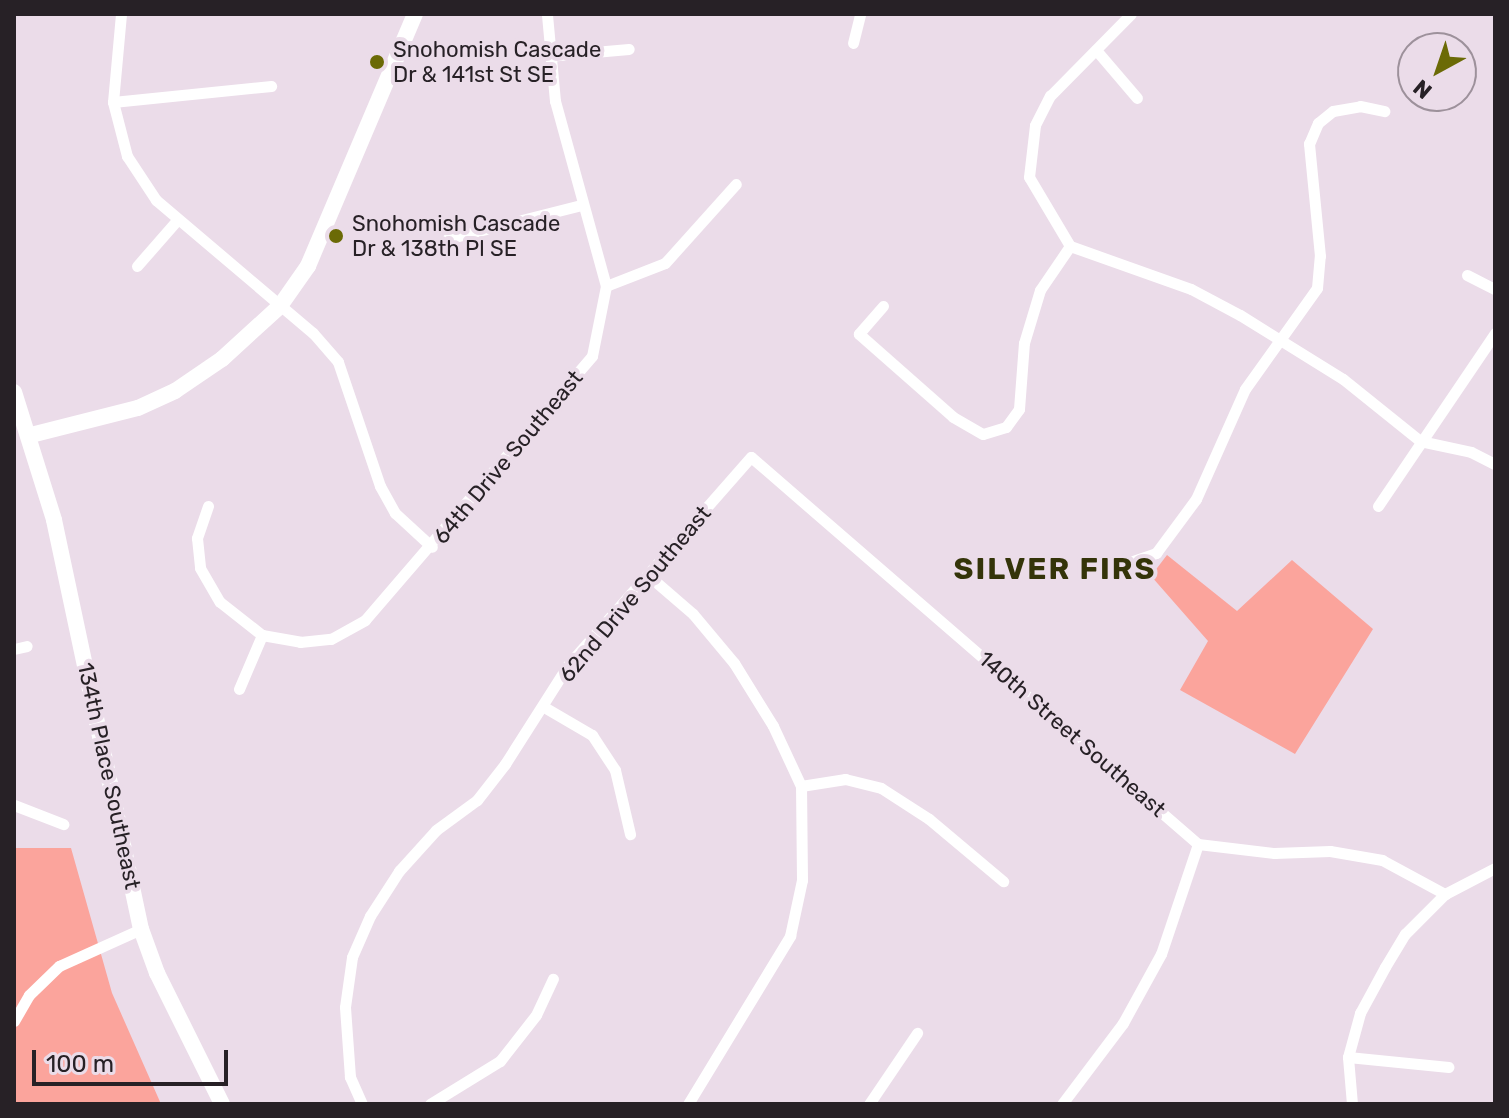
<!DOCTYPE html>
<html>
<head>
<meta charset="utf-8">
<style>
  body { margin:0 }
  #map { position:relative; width:1509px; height:1118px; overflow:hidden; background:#ebdce9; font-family:Rubik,sans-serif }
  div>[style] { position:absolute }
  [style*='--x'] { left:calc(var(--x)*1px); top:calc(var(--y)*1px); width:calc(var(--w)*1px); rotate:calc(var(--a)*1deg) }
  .green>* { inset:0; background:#fba49c }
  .street>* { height:11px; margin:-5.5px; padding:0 5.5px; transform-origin:5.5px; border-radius:5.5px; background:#fff }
  .secondary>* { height:16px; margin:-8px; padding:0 8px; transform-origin:8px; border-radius:8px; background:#fff }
  .primary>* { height:16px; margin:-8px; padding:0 8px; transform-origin:8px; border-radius:8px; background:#fff }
  .dots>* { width:22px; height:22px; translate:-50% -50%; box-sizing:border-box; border:4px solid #ebdce9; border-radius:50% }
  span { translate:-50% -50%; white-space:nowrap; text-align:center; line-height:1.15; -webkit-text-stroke:8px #ebdce9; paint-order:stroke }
  .poi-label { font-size:22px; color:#272126 }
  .left { translate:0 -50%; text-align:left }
  .street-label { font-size:22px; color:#272126 }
  .district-label { font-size:30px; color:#343409; font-weight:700; letter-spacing:2px }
  .frame { position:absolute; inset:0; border:16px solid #272126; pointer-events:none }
  .north { position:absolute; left:1397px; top:32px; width:80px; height:80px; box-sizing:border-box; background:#ebdce9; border:2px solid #9d919b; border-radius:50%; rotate:220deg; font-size:22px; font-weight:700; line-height:32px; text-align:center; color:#272126 }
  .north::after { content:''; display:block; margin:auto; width:28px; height:36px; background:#6b6a06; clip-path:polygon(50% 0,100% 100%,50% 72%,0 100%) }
  .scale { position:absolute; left:32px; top:1050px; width:196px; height:36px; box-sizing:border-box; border:4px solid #272126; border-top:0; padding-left:10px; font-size:24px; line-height:28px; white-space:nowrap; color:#272126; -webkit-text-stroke:6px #ebdce9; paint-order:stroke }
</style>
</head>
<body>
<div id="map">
  <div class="green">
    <i style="clip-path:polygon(1167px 555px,1237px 611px,1292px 560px,1373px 629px,1295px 754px,1180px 690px,1208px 641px,1151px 576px)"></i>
    <i style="clip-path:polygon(14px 848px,71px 848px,112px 993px,161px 1104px,14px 1104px)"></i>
  </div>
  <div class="street">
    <i style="--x:121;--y:14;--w:88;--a:95.2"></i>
    <i style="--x:113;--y:102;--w:56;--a:75.5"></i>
    <i style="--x:127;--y:156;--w:53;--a:56.6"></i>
    <i style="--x:156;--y:200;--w:206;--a:40.3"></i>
    <i style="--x:313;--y:333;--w:38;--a:49"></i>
    <i style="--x:338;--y:362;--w:131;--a:71.3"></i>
    <i style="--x:380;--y:486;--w:31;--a:61"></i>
    <i style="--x:395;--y:513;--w:50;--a:42.6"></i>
    <i style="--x:853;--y:43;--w:30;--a:-76"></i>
    <i style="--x:1096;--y:50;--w:63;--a:49.5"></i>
    <i style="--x:548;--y:56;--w:81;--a:-4.9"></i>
    <i style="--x:113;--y:102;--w:159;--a:-5.8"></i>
    <i style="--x:447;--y:239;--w:138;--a:-14.2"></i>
    <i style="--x:1070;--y:246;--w:128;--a:19.6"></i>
    <i style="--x:1191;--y:289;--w:55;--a:28"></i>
    <i style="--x:1240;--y:315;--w:121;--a:31.9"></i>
    <i style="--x:1343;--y:379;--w:99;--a:38.8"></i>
    <i style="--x:1420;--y:441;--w:52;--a:12.2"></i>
    <i style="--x:1471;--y:452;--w:27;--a:27"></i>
    <i style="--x:1070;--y:246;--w:80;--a:-120.7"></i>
    <i style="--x:1029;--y:177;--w:52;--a:-83.4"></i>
    <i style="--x:1035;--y:125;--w:33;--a:-63"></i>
    <i style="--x:1050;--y:96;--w:115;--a:-45.4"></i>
    <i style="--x:137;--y:266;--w:62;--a:-48.9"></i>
    <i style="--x:1467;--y:275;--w:31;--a:27"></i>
    <i style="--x:606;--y:286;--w:63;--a:-21.3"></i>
    <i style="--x:665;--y:263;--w:106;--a:-48.1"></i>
    <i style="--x:883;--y:306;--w:37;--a:131"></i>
    <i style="--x:859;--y:334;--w:125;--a:41.4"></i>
    <i style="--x:953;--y:417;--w:34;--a:30"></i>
    <i style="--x:983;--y:434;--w:24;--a:-17"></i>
    <i style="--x:1006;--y:427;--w:22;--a:-54"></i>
    <i style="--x:1019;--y:409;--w:66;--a:-85.7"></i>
    <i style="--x:1024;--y:343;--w:55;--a:-73.2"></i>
    <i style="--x:1040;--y:290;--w:53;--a:-55.7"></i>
    <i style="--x:208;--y:506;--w:34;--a:109"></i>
    <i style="--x:197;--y:538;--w:30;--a:84"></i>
    <i style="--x:200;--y:568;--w:39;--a:60"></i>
    <i style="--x:220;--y:602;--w:53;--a:38.2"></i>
    <i style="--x:262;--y:635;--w:39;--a:10"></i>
    <i style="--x:300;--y:642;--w:31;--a:-6"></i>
    <i style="--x:331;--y:639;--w:39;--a:-29"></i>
    <i style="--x:365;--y:620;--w:348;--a:-49.3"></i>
    <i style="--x:592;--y:356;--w:71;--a:-78.7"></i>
    <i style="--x:606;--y:286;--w:192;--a:-105.4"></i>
    <i style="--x:555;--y:101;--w:87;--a:-95.3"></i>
    <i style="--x:1378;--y:506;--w:209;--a:-55.9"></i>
    <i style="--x:1130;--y:562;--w:28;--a:-19"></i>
    <i style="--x:1156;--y:553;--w:67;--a:-53.5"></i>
    <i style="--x:1196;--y:499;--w:120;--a:-66"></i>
    <i style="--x:1245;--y:389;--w:124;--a:-54.5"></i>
    <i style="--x:1317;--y:288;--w:32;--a:-85"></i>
    <i style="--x:1320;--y:256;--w:113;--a:-95.6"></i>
    <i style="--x:1309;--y:144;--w:23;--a:-67"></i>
    <i style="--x:1318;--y:123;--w:19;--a:-39"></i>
    <i style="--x:1333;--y:111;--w:27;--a:-10"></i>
    <i style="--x:1360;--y:106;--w:25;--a:12"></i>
    <i style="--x:649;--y:576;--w:58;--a:40.8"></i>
    <i style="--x:693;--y:614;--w:64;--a:50.1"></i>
    <i style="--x:734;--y:663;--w:74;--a:58.2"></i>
    <i style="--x:773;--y:726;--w:66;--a:65"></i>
    <i style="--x:801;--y:786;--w:45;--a:-9"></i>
    <i style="--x:845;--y:779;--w:37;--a:14"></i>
    <i style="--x:881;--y:788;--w:57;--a:32.9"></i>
    <i style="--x:929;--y:819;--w:97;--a:40"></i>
    <i style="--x:14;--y:649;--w:13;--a:-13"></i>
    <i style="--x:239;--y:689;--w:59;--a:-66.9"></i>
    <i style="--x:544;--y:707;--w:56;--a:30.3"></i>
    <i style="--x:592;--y:735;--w:42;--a:56.7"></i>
    <i style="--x:615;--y:770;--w:66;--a:76.8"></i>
    <i style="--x:14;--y:805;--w:53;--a:21.2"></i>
    <i style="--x:14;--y:1021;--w:30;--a:-60"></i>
    <i style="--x:29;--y:995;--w:42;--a:-44"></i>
    <i style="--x:59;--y:966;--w:90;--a:-24.3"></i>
    <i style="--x:1348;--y:1057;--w:101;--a:5.7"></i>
    <i style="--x:362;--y:1104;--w:30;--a:-114"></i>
    <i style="--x:350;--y:1077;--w:70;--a:-94.1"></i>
    <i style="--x:345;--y:1007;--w:50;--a:-82"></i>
    <i style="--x:352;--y:957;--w:45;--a:-66.3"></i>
    <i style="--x:370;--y:916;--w:54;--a:-57.2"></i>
    <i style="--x:399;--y:871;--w:55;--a:-47.9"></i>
    <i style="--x:436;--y:830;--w:51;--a:-36.2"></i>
    <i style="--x:477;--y:800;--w:46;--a:-52.1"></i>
    <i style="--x:505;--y:764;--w:117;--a:-57.5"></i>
    <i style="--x:568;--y:665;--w:277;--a:-48.7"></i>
    <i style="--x:751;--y:457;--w:591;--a:40.89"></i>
    <i style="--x:1198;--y:844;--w:77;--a:6.8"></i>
    <i style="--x:1274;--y:853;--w:56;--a:-2"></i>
    <i style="--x:1330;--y:851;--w:53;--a:9.8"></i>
    <i style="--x:1382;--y:860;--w:72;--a:28.4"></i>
    <i style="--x:430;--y:1104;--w:82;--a:-31.6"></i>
    <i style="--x:500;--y:1061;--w:58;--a:-52"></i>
    <i style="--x:536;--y:1015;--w:40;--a:-65"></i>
    <i style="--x:688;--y:1104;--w:197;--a:-58.7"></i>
    <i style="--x:790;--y:936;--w:57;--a:-77.9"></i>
    <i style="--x:802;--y:880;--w:94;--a:-90.6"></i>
    <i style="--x:869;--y:1104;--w:86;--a:-55.9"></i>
    <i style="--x:1062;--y:1104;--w:101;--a:-53"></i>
    <i style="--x:1123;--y:1023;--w:79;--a:-61.2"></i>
    <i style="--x:1161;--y:954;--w:116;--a:-71.4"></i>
    <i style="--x:1352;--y:1104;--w:47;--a:-94.9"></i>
    <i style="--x:1348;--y:1057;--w:46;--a:-74.7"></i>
    <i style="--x:1360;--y:1013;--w:52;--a:-61.5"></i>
    <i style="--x:1385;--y:967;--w:39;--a:-59"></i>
    <i style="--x:1405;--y:934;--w:57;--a:-45"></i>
    <i style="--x:1445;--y:894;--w:56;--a:-27.5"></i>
  </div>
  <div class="secondary">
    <i style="--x:31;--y:435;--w:110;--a:-14.2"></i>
    <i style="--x:138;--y:408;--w:41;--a:-24.7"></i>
    <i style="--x:175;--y:391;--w:57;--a:-34.2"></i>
    <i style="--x:222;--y:359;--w:79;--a:-42.4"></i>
    <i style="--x:280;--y:306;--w:49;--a:-55"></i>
    <i style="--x:308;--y:266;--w:274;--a:-67"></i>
  </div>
  <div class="primary">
    <i style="--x:14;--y:392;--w:134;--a:72.6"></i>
    <i style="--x:54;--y:520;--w:418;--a:78"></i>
    <i style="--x:141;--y:929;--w:47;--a:70"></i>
    <i style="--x:157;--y:973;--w:146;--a:63.6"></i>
  </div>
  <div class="dots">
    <i style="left:377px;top:62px;background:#6b6a06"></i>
    <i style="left:336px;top:236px;background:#6b6a06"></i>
  </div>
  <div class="poi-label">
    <span class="left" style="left:393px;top:62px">Snohomish Cascade<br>Dr &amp; 141st St SE</span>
    <span class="left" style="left:352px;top:236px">Snohomish Cascade<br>Dr &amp; 138th Pl SE</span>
  </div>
  <div class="street-label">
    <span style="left:508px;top:457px;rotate:-50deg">64th Drive Southeast</span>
    <span style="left:635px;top:594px;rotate:-50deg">62nd Drive Southeast</span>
    <span style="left:1072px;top:734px;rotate:41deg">140th Street Southeast</span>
    <span style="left:109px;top:776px;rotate:78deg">134th Place Southeast</span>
  </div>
  <div class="district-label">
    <span style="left:1055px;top:569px">SILVER FIRS</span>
  </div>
  <div class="frame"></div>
  <div class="north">N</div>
  <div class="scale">100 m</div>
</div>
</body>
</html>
